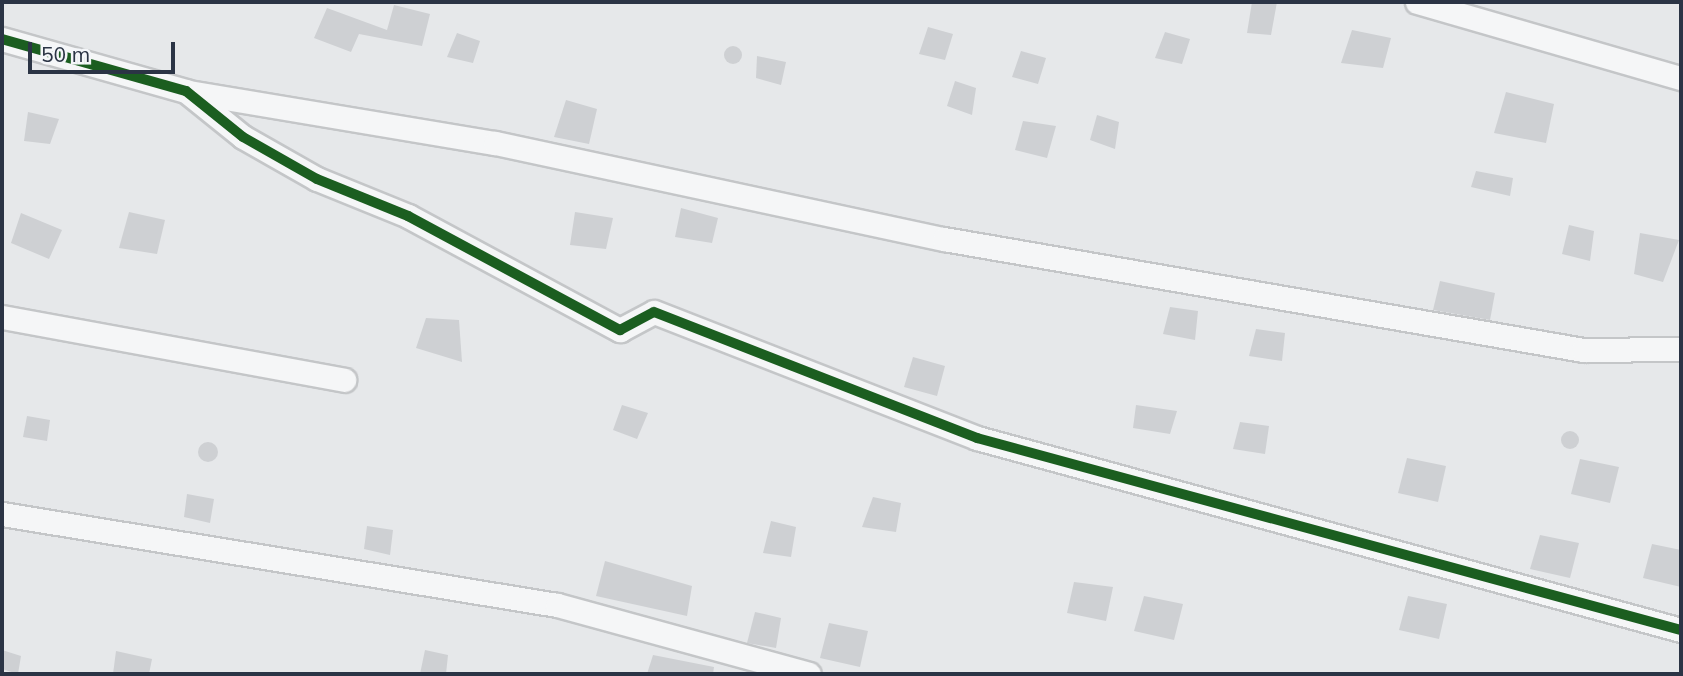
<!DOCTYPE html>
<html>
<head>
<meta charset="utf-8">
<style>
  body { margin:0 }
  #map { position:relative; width:1683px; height:676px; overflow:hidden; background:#e6e8ea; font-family:Mulish,sans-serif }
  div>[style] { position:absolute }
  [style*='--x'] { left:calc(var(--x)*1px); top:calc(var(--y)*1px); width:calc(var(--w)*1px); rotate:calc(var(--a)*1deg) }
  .building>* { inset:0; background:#ced0d3 }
  .round { border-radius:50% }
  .roads { filter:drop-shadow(2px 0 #c4c6c8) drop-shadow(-2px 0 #c4c6c8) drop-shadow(0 2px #c4c6c8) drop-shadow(0 -2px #c4c6c8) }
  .minor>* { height:23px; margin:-11.5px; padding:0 11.5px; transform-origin:11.5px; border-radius:11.5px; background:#f5f6f7 }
  .cycleway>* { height:10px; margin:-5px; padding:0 5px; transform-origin:5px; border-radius:5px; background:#1b5e20 }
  span { translate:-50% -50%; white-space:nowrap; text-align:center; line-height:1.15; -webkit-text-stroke:7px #f4f6f9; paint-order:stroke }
  .frame { position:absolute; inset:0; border:4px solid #2b3445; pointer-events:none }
  .scale { position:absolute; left:28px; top:42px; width:147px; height:32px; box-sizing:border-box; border:4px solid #2b3445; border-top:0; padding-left:9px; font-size:21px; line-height:24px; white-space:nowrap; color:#2b3445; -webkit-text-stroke:5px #f4f6f9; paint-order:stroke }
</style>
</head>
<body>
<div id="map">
  <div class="building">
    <i style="clip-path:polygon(1252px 2px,1277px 2px,1271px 35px,1247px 33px)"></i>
    <i style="clip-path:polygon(394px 5px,430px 14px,422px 46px,359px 34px,351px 52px,314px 38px,327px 8px,387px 30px)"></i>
    <i style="clip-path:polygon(928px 27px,953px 34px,945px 60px,919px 54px)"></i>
    <i style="clip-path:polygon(1352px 30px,1391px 38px,1383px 68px,1341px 63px)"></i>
    <i style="clip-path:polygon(1165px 32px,1190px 39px,1182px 64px,1155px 58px)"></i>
    <i style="clip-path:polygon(457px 33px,480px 41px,473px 63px,447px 57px)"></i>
    <i class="round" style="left:724px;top:46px;width:18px;height:18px"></i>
    <i style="clip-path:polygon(1021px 51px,1046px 58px,1038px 84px,1012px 77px)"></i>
    <i style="clip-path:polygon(757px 56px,786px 62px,781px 85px,756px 78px)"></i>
    <i style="clip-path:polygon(955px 81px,976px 88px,972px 115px,947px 106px)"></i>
    <i style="clip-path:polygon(1506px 92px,1554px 104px,1546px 143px,1494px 133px)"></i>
    <i style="clip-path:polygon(566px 100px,597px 109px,589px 144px,554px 137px)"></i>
    <i style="clip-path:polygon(28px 112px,59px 119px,50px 144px,24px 141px)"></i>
    <i style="clip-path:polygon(1097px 115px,1119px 122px,1115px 149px,1090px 140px)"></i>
    <i style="clip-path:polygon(1023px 121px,1056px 126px,1047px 158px,1015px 150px)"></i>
    <i style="clip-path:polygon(1476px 171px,1513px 178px,1510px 196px,1471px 187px)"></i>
    <i style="clip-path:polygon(681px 208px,718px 218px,712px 243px,675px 237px)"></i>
    <i style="clip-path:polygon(129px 212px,165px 220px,157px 254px,119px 248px)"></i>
    <i style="clip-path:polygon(575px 212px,613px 218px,606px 249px,570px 245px)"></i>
    <i style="clip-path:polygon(21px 213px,62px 230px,49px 259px,11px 243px)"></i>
    <i style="clip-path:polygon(1569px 225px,1594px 231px,1590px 261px,1562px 254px)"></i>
    <i style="clip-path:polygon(1640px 233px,1679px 240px,1663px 282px,1634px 274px)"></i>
    <i style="clip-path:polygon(1440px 281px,1495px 293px,1490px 320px,1433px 310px)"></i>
    <i style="clip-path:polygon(1170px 307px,1198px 311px,1195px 340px,1163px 334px)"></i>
    <i style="clip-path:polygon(426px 318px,459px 320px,462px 362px,416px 348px)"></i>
    <i style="clip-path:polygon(1256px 329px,1285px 333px,1282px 361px,1249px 356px)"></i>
    <i style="clip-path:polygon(913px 357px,945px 366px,937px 396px,904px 387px)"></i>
    <i style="clip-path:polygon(622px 405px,648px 413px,637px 439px,613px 430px)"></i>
    <i style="clip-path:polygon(1136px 405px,1177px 411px,1170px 434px,1133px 428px)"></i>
    <i style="clip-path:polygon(27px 416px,50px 420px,47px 441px,23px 437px)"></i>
    <i style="clip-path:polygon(1240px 422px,1269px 426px,1265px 454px,1233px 449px)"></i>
    <i class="round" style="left:1561px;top:431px;width:18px;height:18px"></i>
    <i class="round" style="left:198px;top:442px;width:20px;height:20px"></i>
    <i style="clip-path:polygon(1407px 458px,1446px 466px,1438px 502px,1398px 493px)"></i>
    <i style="clip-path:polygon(1580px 459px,1619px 467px,1610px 503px,1571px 494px)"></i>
    <i style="clip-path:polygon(187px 494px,214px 499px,210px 523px,184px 517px)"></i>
    <i style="clip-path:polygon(873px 497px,901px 503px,896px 532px,862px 527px)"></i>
    <i style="clip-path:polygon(771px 521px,796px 527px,791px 557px,763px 553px)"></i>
    <i style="clip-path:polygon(367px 526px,393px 530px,390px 555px,364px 549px)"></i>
    <i style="clip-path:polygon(1540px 535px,1579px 543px,1570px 578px,1530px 569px)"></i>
    <i style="clip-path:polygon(1652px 544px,1681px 550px,1681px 587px,1643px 578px)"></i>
    <i style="clip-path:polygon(605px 561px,692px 586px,687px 616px,596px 596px)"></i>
    <i style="clip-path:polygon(1074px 582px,1113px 587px,1106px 621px,1067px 613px)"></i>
    <i style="clip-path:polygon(1144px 596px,1183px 604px,1174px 640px,1134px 631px)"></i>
    <i style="clip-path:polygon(1408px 596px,1447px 604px,1439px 639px,1399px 630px)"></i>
    <i style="clip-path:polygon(755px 612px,781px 618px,776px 648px,747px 643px)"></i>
    <i style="clip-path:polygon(829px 623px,868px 631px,860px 667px,820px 658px)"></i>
    <i style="clip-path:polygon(2px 650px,21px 656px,18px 674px,2px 669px)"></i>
    <i style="clip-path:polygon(425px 650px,448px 655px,446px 674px,420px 674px)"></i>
    <i style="clip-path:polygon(116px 651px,152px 659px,149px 674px,113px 674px)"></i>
    <i style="clip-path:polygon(653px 655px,714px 667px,713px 674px,647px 674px)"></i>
  </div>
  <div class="roads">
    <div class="minor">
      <i style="--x:1417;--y:2;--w:275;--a:16.1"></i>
      <i style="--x:2;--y:39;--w:191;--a:15.8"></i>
      <i style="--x:186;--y:91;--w:73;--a:38.9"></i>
      <i style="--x:243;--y:137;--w:85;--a:29.6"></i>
      <i style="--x:317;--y:179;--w:98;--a:22.1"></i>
      <i style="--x:408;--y:216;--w:241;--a:28.3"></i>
      <i style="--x:620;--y:330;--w:38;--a:-28"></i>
      <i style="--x:654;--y:312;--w:347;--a:21.3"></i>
      <i style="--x:977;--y:438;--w:730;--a:15.26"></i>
      <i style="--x:189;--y:92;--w:310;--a:9.5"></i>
      <i style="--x:495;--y:143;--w:459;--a:12.1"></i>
      <i style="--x:944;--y:239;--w:649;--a:9.85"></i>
      <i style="--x:1583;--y:350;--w:98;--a:-0.6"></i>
      <i style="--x:2;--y:317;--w:348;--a:10.4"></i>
      <i style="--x:2;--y:514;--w:562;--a:9.31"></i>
      <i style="--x:557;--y:605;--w:261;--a:15.3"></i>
    </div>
  </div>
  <div class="cycleway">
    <i style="--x:2;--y:39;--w:191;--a:15.8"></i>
    <i style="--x:186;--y:91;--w:73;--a:38.9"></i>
    <i style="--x:243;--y:137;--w:85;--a:29.6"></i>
    <i style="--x:317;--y:179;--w:98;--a:22.1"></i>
    <i style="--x:408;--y:216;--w:241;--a:28.3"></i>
    <i style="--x:620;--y:330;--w:38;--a:-28"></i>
    <i style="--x:654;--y:312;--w:347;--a:21.3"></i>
    <i style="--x:977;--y:438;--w:730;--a:15.26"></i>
  </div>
  <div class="frame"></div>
  <div class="scale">50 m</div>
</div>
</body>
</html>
